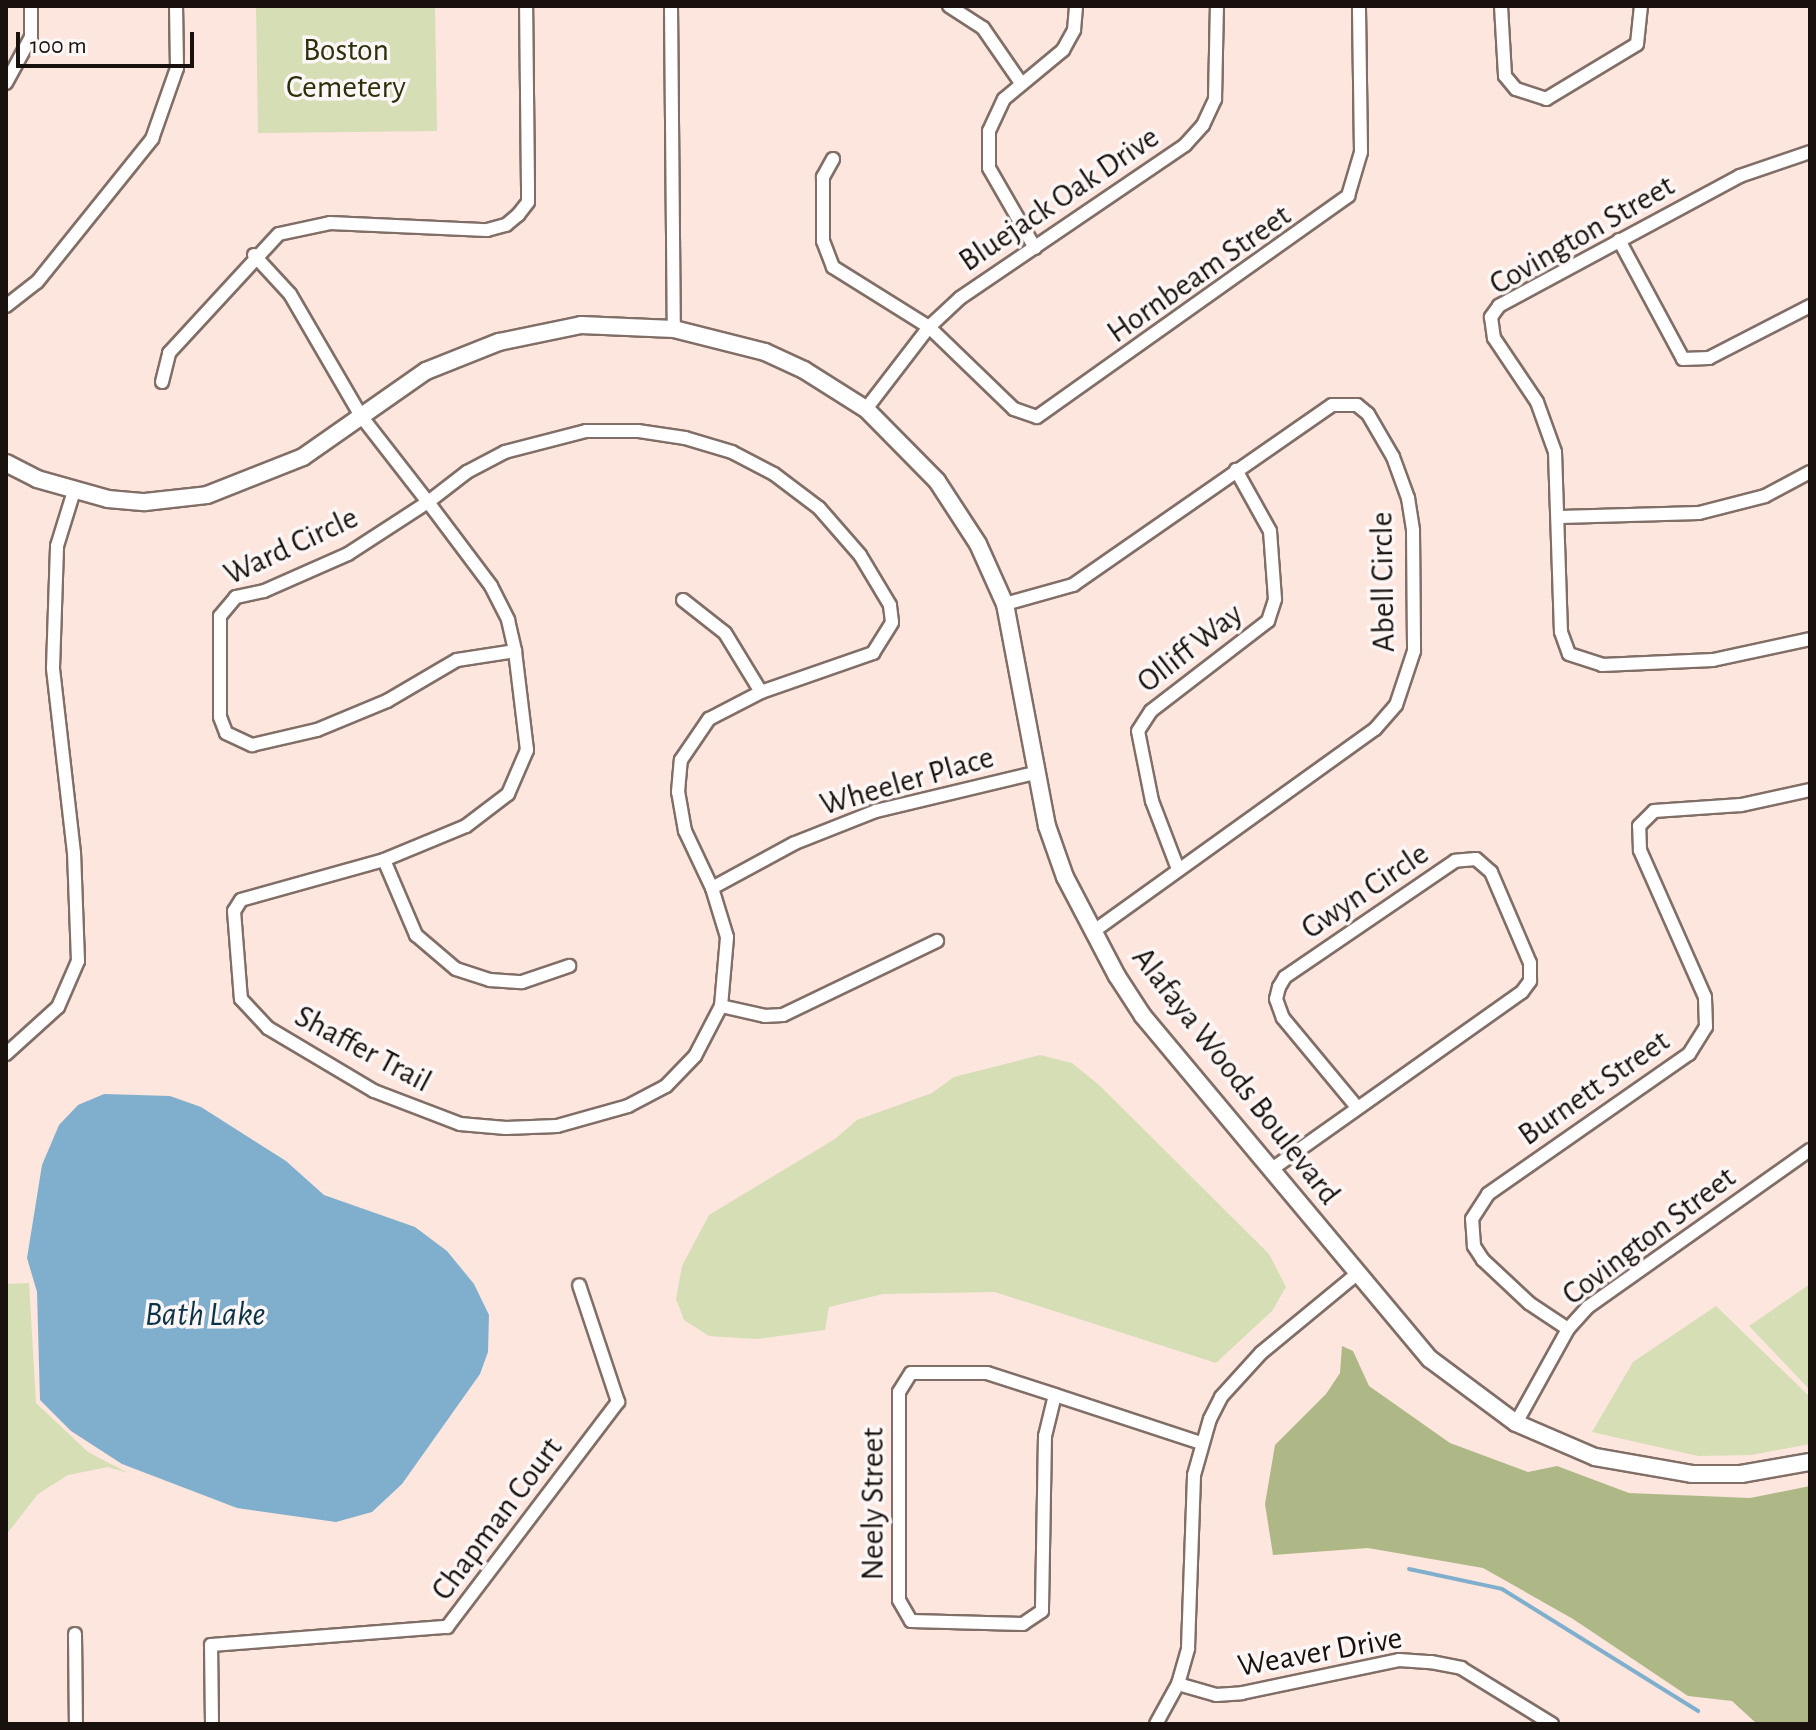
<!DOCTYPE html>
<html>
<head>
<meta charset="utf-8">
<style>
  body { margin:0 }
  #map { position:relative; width:1816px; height:1730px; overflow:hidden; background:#fce6de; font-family:"Alegreya Sans",sans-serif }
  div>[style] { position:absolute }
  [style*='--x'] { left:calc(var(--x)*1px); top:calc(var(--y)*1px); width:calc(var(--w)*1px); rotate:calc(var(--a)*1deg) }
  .green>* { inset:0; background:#d5deb4 }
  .forest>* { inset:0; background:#aeb887 }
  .water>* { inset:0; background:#80afce }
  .stream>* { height:4px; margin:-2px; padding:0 2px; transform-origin:2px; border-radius:2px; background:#80afce }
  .roads { filter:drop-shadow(2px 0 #816e67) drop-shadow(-2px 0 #816e67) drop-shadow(0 2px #816e67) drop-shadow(0 -2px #816e67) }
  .street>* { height:12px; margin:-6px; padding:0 6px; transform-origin:6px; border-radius:6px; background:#fff }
  .secondary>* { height:16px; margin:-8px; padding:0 8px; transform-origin:8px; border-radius:8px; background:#fff }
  span { translate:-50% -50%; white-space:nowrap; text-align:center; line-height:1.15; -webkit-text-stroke:7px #fcf7f6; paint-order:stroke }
  .park-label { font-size:32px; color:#2c310a }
  .street-label { font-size:32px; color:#18110e }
  .water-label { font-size:34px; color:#0b3449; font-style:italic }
  .frame { position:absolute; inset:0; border:8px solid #18110e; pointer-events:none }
  .scale { position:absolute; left:16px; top:32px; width:178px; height:36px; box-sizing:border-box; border:4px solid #18110e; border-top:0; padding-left:10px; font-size:24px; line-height:28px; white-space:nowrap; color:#18110e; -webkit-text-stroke:6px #fcf7f6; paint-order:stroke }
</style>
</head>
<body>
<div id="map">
  <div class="green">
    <i style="clip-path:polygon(256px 6px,435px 6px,437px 131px,258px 133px)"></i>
    <i style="clip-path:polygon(1040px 1055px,1072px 1063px,1099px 1085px,1269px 1254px,1286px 1287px,1272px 1311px,1216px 1363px,995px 1292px,883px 1294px,829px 1307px,825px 1330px,757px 1339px,709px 1336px,684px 1320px,676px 1299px,682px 1266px,709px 1215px,835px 1139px,857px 1120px,932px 1093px,954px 1077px)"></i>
    <i style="clip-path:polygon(29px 1283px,36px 1403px,88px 1452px,128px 1473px,108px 1467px,68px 1475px,38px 1494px,6px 1535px,6px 1284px)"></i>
    <i style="clip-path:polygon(1810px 1284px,1810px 1390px,1749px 1326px)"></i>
    <i style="clip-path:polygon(1716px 1306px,1810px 1397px,1810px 1444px,1751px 1455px,1698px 1456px,1592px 1432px,1633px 1362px)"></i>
  </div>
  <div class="forest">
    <i style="clip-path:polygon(1342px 1346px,1353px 1351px,1369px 1386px,1450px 1443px,1528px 1472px,1557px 1466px,1629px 1493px,1750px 1498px,1810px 1486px,1810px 1724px,1757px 1724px,1732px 1701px,1688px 1696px,1573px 1619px,1483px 1568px,1368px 1548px,1273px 1555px,1265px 1504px,1275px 1445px,1326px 1394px,1340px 1373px)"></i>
  </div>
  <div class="water">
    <i style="clip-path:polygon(104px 1094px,170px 1096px,201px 1107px,286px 1161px,324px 1195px,415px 1227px,447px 1251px,474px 1284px,489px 1315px,488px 1352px,480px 1374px,402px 1484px,372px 1512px,336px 1522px,237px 1508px,122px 1464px,71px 1431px,40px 1400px,37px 1292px,27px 1258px,42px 1165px,59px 1125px,78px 1105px)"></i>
  </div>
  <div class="stream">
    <i style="--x:1409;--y:1569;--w:95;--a:12.1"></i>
    <i style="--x:1502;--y:1589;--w:231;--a:31.9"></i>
  </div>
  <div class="roads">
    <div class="street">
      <i style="--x:671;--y:6;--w:323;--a:89.5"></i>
      <i style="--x:949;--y:6;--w:40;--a:32.9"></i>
      <i style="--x:983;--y:28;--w:67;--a:55.4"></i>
      <i style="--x:1501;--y:6;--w:70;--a:86.7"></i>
      <i style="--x:1505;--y:76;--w:17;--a:50"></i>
      <i style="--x:1516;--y:89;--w:32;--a:18"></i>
      <i style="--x:1546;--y:99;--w:106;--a:-31.1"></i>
      <i style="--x:1637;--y:44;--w:38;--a:-84"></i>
      <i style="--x:6;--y:83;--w:52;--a:-61.5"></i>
      <i style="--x:31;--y:37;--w:31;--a:-90"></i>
      <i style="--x:1810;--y:152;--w:74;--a:161.1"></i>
      <i style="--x:1740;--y:176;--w:274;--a:151.7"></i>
      <i style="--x:1499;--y:306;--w:14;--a:126"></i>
      <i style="--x:1491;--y:317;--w:21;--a:82"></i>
      <i style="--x:1494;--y:338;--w:77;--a:56.1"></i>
      <i style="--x:1537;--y:402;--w:53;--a:70.2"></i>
      <i style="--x:1555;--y:452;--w:180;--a:88.1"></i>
      <i style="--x:1561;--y:632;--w:23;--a:70"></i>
      <i style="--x:1569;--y:654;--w:35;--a:18"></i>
      <i style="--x:1602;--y:665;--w:111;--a:-2.6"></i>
      <i style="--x:1713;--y:660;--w:99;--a:-12.2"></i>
      <i style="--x:833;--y:159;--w:21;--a:119"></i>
      <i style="--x:823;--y:177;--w:64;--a:90"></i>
      <i style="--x:823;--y:241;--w:28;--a:69"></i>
      <i style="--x:833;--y:267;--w:113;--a:32"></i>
      <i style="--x:929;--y:327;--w:118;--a:44"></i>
      <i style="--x:1014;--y:409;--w:24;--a:19"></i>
      <i style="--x:1037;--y:417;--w:382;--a:-35.4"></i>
      <i style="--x:1348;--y:196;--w:46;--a:-73.5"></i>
      <i style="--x:1361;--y:152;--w:146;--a:-90.8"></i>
      <i style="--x:1619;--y:240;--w:135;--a:61.7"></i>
      <i style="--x:1683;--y:359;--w:26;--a:-2"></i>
      <i style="--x:1709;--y:358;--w:114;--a:-27.2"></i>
      <i style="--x:1035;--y:248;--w:92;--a:-119.9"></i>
      <i style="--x:989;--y:168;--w:37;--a:-90"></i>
      <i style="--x:989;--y:131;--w:35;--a:-65"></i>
      <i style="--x:1004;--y:99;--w:77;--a:-39.7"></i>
      <i style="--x:1063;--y:50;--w:23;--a:-61"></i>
      <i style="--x:1074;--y:30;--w:24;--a:-85"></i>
      <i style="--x:254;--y:255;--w:53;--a:47.3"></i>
      <i style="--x:290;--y:294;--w:141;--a:59.8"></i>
      <i style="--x:361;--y:416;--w:109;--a:52.1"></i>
      <i style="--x:428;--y:502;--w:105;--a:53.1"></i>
      <i style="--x:491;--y:586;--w:38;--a:63"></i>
      <i style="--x:508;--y:620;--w:32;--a:77"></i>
      <i style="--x:515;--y:651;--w:100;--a:83.1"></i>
      <i style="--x:527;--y:750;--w:48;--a:113.4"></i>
      <i style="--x:508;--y:794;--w:53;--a:142.7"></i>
      <i style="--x:466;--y:826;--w:89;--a:157.5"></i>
      <i style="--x:384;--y:860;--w:148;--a:164.4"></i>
      <i style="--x:241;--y:900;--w:13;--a:122"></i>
      <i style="--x:234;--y:911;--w:88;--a:85.5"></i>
      <i style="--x:241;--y:999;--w:40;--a:47"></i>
      <i style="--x:268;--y:1028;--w:123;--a:30.7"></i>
      <i style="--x:374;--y:1091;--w:92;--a:21"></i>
      <i style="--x:460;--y:1124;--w:46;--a:5"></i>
      <i style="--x:506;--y:1128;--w:51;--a:-2.2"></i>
      <i style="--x:557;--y:1126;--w:74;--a:-15.7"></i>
      <i style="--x:628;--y:1106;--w:43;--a:-27.8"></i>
      <i style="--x:666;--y:1086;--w:42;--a:-46"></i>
      <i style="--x:695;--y:1056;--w:56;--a:-62.5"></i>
      <i style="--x:721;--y:1006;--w:69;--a:-85"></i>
      <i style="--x:727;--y:937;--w:51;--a:-107"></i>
      <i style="--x:712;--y:888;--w:63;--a:-115.3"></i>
      <i style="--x:685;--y:831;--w:40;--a:-100"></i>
      <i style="--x:678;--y:792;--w:32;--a:-85"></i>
      <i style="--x:681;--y:760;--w:50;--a:-55.7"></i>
      <i style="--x:709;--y:719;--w:59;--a:-27.4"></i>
      <i style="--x:761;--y:692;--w:119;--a:-19.2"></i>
      <i style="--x:873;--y:653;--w:36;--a:-58"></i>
      <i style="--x:892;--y:622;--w:17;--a:-97"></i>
      <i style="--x:890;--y:605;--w:58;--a:-121"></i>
      <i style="--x:860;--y:555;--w:62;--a:-131.1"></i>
      <i style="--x:819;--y:508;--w:56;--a:-142.9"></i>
      <i style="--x:774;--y:474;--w:47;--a:-152.4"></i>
      <i style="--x:732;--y:452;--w:49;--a:-163.4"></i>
      <i style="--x:685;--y:438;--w:48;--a:-171.5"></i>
      <i style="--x:638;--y:431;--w:52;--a:180"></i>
      <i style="--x:586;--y:431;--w:84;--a:165.5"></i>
      <i style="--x:505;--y:452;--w:43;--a:152.2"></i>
      <i style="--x:467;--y:472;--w:49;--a:142.4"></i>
      <i style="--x:428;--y:502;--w:95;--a:147"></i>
      <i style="--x:348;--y:554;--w:92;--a:156.2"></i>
      <i style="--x:264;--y:591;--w:29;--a:168"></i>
      <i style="--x:236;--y:597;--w:25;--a:130"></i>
      <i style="--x:220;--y:616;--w:101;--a:90"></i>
      <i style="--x:220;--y:717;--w:17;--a:69"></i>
      <i style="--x:226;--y:733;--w:29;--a:25"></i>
      <i style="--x:252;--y:745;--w:67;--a:-13"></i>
      <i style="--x:317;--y:730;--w:76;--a:-22.5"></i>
      <i style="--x:387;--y:701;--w:81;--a:-30.4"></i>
      <i style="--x:457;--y:660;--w:59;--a:-8.8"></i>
      <i style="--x:6;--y:306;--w:39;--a:-38"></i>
      <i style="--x:37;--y:282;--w:184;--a:-51.2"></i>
      <i style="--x:152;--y:139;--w:75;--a:-70.6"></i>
      <i style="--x:177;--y:68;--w:62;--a:-90.9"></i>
      <i style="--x:162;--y:382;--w:30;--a:-76"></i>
      <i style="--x:169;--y:353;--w:162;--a:-47.3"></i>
      <i style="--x:279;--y:234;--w:52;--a:-12.2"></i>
      <i style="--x:330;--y:223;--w:157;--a:2.6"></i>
      <i style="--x:487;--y:230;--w:20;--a:-15"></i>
      <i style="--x:506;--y:225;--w:16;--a:-40"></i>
      <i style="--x:518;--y:215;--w:16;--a:-52"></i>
      <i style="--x:528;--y:202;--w:14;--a:-90"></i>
      <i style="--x:528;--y:188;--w:182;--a:-90.6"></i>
      <i style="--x:866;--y:409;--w:103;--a:-52.5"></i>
      <i style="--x:929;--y:327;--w:42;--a:-43.1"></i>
      <i style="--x:960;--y:298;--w:272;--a:-34.2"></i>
      <i style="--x:1185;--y:145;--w:27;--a:-48"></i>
      <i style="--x:1203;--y:125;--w:29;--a:-65"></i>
      <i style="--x:1215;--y:99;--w:93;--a:-88.8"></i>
      <i style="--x:1560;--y:517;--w:139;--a:-1.6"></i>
      <i style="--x:1699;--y:513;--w:68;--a:-14.4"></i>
      <i style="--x:1765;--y:496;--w:51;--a:-28.1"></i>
      <i style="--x:683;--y:600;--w:53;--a:38.2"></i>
      <i style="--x:725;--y:633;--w:69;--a:58.6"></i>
      <i style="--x:1005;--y:604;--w:71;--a:-15.6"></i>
      <i style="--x:1073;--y:585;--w:315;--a:-34.8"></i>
      <i style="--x:1332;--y:405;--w:25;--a:0"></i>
      <i style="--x:1357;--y:405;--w:14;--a:39"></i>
      <i style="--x:1368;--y:414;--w:50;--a:59.8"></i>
      <i style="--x:1393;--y:457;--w:44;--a:69.9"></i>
      <i style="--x:1408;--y:498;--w:33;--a:81"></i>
      <i style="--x:1413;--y:531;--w:120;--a:89.5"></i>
      <i style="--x:1414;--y:651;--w:57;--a:108.4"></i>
      <i style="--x:1396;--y:705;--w:32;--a:131"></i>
      <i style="--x:1375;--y:729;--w:348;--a:144.3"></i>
      <i style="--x:384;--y:860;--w:82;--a:66.9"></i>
      <i style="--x:416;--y:935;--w:52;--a:40.4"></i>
      <i style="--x:456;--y:969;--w:36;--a:18"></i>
      <i style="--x:490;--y:980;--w:32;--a:4"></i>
      <i style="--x:522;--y:982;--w:50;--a:-18.8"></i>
      <i style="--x:1178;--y:869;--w:73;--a:-110.9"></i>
      <i style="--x:1152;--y:801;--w:71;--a:-101.3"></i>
      <i style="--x:1138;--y:731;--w:24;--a:-57"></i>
      <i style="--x:1151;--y:711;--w:148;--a:-37.6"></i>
      <i style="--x:1268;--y:621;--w:23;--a:-72"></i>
      <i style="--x:1275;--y:599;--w:68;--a:-94.2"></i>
      <i style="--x:1270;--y:531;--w:70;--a:-119.1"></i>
      <i style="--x:712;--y:888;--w:94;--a:-28.5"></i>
      <i style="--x:795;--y:843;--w:87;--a:-21.6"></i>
      <i style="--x:876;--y:811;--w:163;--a:-13.5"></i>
      <i style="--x:721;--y:1006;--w:45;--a:12.8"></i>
      <i style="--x:765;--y:1016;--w:18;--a:-3"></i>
      <i style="--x:783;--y:1015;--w:171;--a:-25.7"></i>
      <i style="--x:6;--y:1054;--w:70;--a:-42.1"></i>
      <i style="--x:58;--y:1007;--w:50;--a:-66.5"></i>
      <i style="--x:78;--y:961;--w:108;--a:-92.1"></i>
      <i style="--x:74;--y:853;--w:186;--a:-96.5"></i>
      <i style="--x:53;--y:668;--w:122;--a:-88.1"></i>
      <i style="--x:57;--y:546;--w:58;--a:-72.8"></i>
      <i style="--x:1272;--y:1169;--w:306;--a:-35.3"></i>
      <i style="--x:1522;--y:992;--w:14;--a:-54"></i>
      <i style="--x:1530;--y:981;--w:18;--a:-90"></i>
      <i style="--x:1530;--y:963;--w:99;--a:-113.2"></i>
      <i style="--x:1491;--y:872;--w:20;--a:-139"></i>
      <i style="--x:1476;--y:859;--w:21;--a:175"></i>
      <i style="--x:1455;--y:861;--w:206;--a:145.7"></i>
      <i style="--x:1285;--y:977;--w:12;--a:121"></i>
      <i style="--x:1279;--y:987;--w:12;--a:104"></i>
      <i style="--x:1276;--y:999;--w:20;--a:70"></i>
      <i style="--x:1283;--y:1018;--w:114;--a:50.3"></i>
      <i style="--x:1568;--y:1329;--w:47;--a:-146.3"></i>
      <i style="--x:1529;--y:1303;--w:63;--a:-136.9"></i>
      <i style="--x:1483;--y:1260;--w:17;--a:-123"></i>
      <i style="--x:1474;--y:1246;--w:27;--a:-94"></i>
      <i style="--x:1472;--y:1219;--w:30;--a:-57"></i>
      <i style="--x:1488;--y:1194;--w:245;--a:-34.9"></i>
      <i style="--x:1689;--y:1054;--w:32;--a:-58"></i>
      <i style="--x:1706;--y:1027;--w:30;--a:-92"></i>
      <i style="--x:1705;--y:997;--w:161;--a:-113.9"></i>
      <i style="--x:1640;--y:850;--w:24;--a:-92"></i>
      <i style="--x:1639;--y:826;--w:21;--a:-45"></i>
      <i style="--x:1654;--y:811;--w:87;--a:-3.9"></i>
      <i style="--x:1741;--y:805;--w:71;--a:-12.3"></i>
      <i style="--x:1055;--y:1395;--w:42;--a:103.7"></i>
      <i style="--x:1045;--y:1436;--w:175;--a:91"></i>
      <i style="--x:1042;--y:1611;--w:23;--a:146"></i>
      <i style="--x:1023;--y:1624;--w:112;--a:-178.5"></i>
      <i style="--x:911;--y:1621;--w:24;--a:-120"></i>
      <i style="--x:899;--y:1600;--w:208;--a:-90"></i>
      <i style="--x:899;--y:1392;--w:22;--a:-58"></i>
      <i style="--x:911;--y:1373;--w:76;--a:0"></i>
      <i style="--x:987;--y:1373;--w:71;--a:17.9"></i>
      <i style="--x:1055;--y:1395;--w:154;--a:18.2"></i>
      <i style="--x:1516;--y:1423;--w:107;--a:-61"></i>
      <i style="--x:1568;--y:1329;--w:30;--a:-48"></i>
      <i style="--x:1588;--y:1307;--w:272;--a:-35.3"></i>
      <i style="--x:75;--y:1634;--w:90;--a:89.4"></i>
      <i style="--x:1178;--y:1684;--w:40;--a:16"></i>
      <i style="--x:1216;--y:1695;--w:26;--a:-4"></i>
      <i style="--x:1242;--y:1693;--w:160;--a:-11.9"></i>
      <i style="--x:1399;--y:1660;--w:32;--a:4"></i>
      <i style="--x:1431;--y:1662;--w:31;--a:11"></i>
      <i style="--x:1461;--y:1668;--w:107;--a:31.6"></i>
      <i style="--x:212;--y:1724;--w:79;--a:-90.7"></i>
      <i style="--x:211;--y:1645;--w:237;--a:-4.4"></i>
      <i style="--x:447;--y:1627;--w:283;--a:-52.8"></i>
      <i style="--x:618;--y:1402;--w:123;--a:-108.4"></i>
      <i style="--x:1156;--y:1724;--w:46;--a:-61.2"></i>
      <i style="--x:1178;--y:1684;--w:37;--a:-74"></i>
      <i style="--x:1188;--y:1648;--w:173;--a:-88"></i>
      <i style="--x:1194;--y:1475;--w:58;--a:-74.1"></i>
      <i style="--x:1210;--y:1419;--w:25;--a:-63"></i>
      <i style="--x:1221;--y:1397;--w:59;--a:-47.7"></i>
      <i style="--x:1261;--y:1353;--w:124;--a:-39.5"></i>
    </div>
    <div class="secondary">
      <i style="--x:6;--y:463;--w:35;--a:27"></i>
      <i style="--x:37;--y:479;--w:74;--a:15.7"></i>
      <i style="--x:108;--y:499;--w:37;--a:5"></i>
      <i style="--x:145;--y:502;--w:62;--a:-6.4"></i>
      <i style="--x:207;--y:495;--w:103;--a:-21.6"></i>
      <i style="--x:303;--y:457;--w:150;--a:-35"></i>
      <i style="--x:426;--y:371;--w:79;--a:-21.7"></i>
      <i style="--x:499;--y:342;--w:84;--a:-11.7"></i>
      <i style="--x:581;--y:325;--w:93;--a:2.5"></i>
      <i style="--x:674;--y:329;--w:94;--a:14.2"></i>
      <i style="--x:765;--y:352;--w:43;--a:24.8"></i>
      <i style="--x:804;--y:370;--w:73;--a:32.2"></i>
      <i style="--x:866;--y:409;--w:101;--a:45.4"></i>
      <i style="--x:937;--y:481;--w:75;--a:56.9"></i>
      <i style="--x:978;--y:544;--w:66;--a:65.8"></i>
      <i style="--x:1005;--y:604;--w:226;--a:79.3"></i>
      <i style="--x:1047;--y:826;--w:54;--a:70.6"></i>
      <i style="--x:1065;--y:877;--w:112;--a:62.3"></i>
      <i style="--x:1117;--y:976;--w:48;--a:57"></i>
      <i style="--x:1143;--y:1016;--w:447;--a:50.1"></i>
      <i style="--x:1430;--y:1359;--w:107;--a:36.7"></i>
      <i style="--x:1516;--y:1423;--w:86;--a:23.3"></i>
      <i style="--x:1595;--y:1457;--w:98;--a:9.9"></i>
      <i style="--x:1692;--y:1474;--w:49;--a:0"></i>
      <i style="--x:1741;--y:1474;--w:70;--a:-9.9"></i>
    </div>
  </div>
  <div class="park-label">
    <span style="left:346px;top:69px">Boston<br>Cemetery</span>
  </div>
  <div class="street-label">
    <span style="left:1059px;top:199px;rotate:-34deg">Bluejack Oak Drive</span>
    <span style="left:1582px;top:235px;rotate:-30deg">Covington Street</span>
    <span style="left:1199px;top:274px;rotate:-35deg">Hornbeam Street</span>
    <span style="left:291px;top:546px;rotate:-25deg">Ward Circle</span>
    <span style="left:1383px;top:582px;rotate:-91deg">Abell Circle</span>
    <span style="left:1190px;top:648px;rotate:-38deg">Olliff Way</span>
    <span style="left:907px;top:781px;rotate:-16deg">Wheeler Place</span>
    <span style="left:1365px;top:891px;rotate:-34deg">Gwyn Circle</span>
    <span style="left:363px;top:1049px;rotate:28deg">Shaffer Trail</span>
    <span style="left:1236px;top:1076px;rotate:52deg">Alafaya Woods Boulevard</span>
    <span style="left:1594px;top:1088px;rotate:-35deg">Burnett Street</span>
    <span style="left:1649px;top:1236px;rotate:-37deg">Covington Street</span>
    <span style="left:873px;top:1504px;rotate:-90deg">Neely Street</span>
    <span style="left:497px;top:1519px;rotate:-53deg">Chapman Court</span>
    <span style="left:1320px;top:1652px;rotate:-10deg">Weaver Drive</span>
  </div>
  <div class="water-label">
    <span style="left:205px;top:1316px">Bath Lake</span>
  </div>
  <div class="frame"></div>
  <div class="scale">100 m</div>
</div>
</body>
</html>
